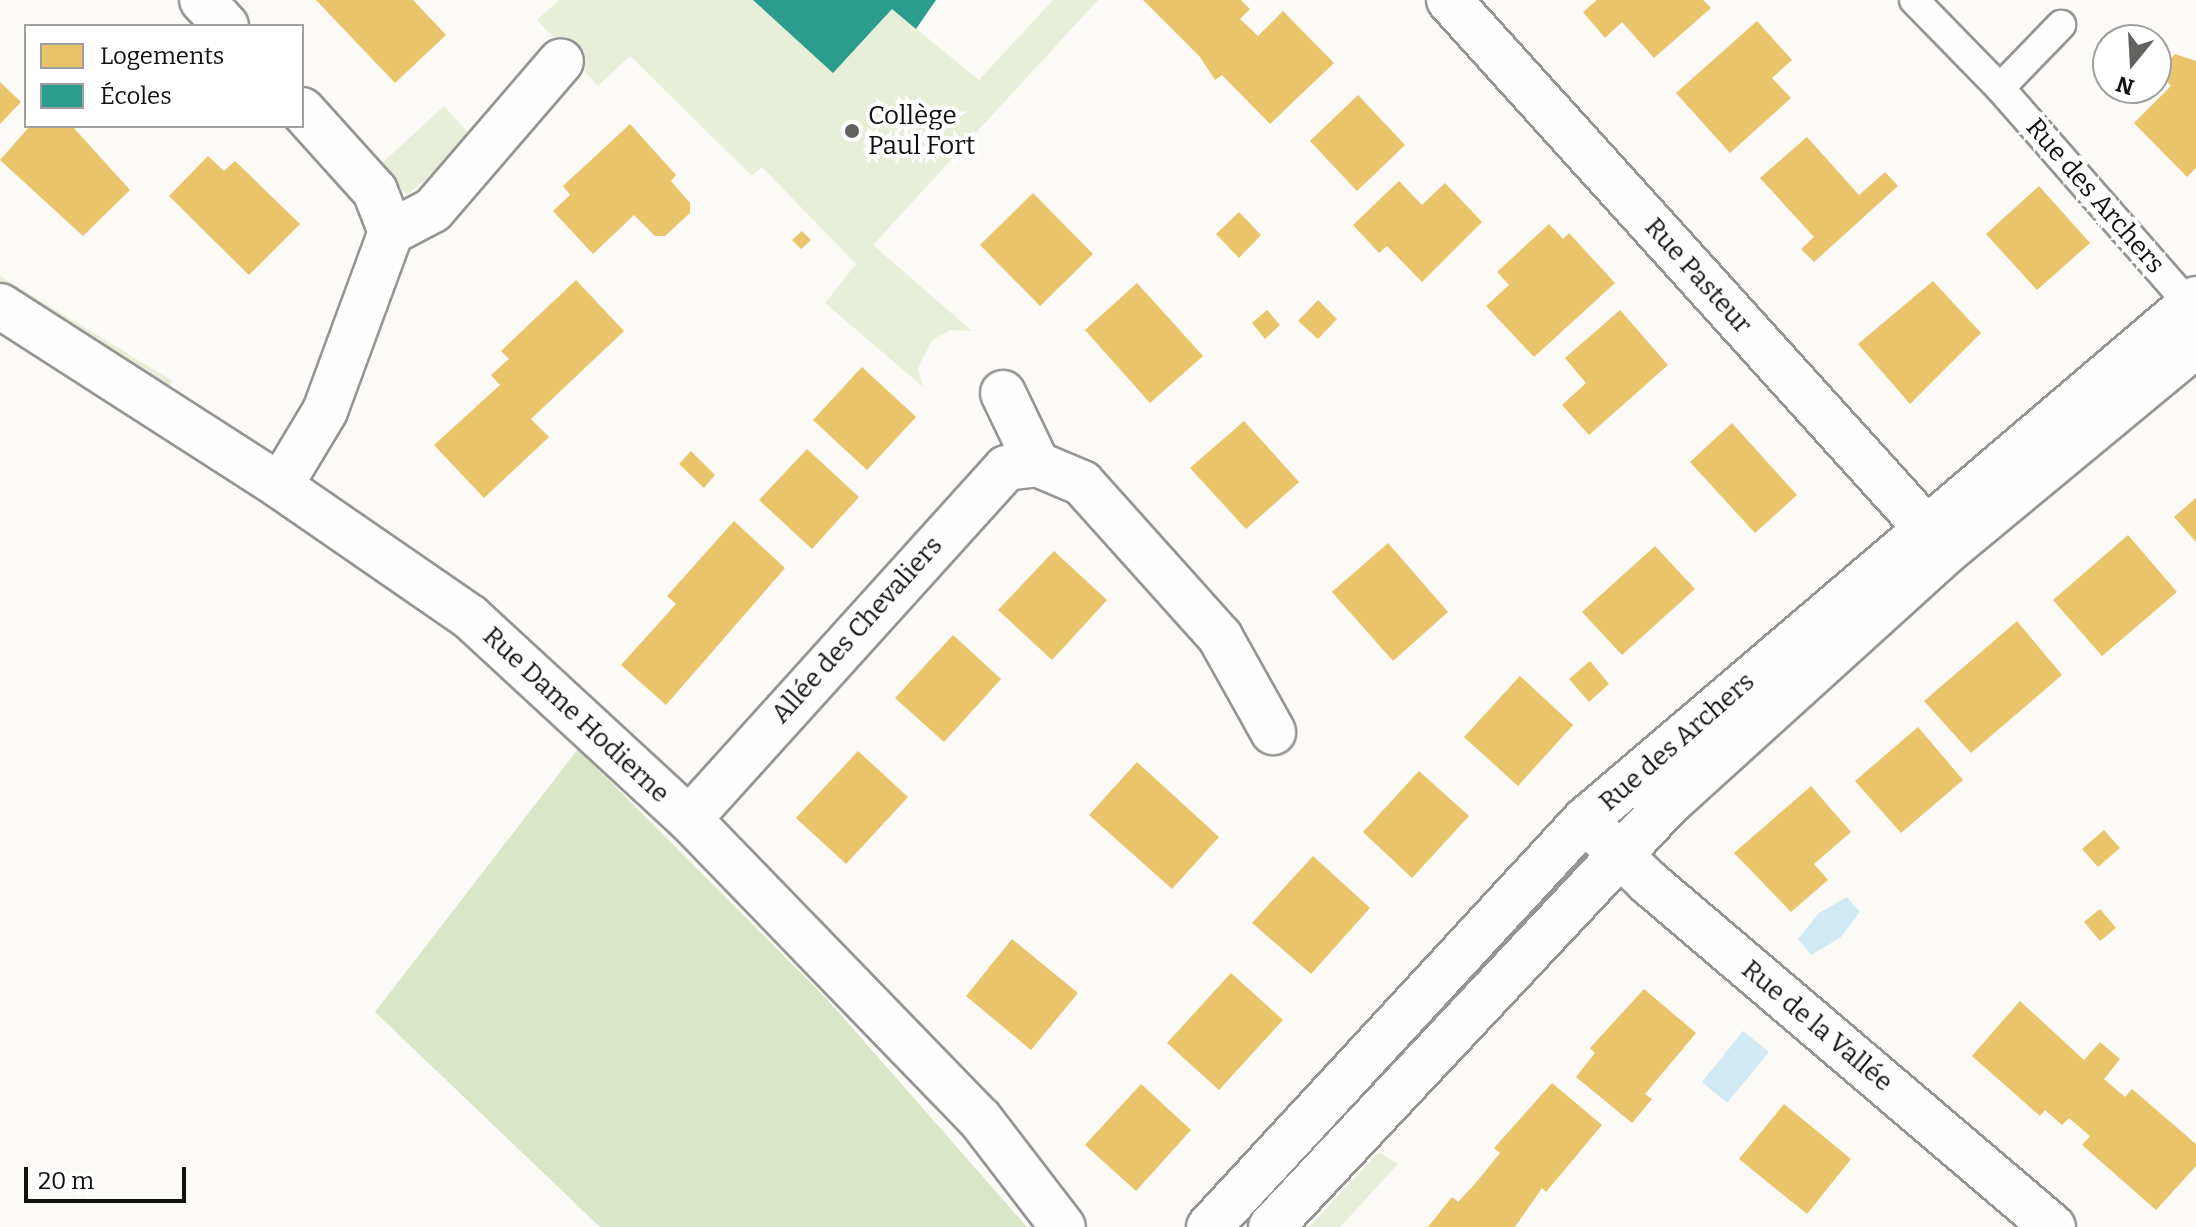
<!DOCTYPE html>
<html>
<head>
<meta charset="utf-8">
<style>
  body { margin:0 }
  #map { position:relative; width:2196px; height:1227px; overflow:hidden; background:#fcfaf6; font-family:Bitter,serif }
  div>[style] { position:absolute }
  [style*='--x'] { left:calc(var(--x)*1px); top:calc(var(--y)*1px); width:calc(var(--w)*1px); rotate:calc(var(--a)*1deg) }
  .green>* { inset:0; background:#e8efd8 }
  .forest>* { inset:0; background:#d9e6c7 }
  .water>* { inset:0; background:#d0e9f2 }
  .homes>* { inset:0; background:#e9c46a }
  .schools>* { inset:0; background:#2a9d8f }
  .roads { filter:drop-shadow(2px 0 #969594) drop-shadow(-2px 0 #969594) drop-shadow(0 2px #969594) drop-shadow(0 -2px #969594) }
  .service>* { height:28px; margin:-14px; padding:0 14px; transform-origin:14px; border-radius:14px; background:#fffefe }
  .minor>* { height:44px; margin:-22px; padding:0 22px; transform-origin:22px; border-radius:22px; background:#fffefe }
  .dots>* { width:22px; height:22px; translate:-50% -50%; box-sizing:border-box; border:4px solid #fff; border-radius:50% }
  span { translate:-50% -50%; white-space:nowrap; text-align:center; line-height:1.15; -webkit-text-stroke:8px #fff; paint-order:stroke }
  .poi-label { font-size:26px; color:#101010 }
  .left { translate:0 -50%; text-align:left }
  .street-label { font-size:26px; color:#101010 }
  .legend { position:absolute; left:24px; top:24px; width:280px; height:104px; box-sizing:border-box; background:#fff; border:2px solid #9f9f9f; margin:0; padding:10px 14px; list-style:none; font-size:24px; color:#101010 }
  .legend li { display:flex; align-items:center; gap:16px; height:40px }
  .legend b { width:40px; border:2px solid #9f9f9f }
  .north { position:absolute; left:2092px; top:24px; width:80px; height:80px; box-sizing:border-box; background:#fff; border:2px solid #9f9f9f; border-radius:50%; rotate:198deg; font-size:22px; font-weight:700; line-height:32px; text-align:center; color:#101010 }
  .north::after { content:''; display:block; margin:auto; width:28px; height:36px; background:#636260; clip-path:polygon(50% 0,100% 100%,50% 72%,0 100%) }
  .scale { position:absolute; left:24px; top:1167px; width:162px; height:36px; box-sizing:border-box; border:4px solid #101010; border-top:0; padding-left:10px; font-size:24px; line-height:28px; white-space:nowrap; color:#101010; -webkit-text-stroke:6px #fff; paint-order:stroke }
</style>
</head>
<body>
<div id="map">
  <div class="green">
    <i style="clip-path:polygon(559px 0,753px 0,833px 72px,892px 9px,979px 80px,1053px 0,1098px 0,873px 245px,972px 331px,951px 330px,933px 339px,918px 368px,923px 387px,825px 303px,856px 264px,762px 167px,752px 176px,630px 56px,598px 86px,537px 20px)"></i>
    <i style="clip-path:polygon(444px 106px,475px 140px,407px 195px,380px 165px)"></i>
    <i style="clip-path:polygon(0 276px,54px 309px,173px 381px,168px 389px,0 288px)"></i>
    <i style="clip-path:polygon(1379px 1152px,1398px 1164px,1340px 1227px,1309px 1227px)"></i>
  </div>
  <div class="forest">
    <i style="clip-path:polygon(578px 749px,826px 998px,1027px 1227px,600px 1227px,375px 1012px)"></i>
  </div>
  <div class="water">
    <i style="clip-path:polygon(1847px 897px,1860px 912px,1840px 938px,1811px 955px,1798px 939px,1819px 913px)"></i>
    <i style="clip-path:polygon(1743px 1031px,1769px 1052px,1727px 1103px,1702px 1082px)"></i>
  </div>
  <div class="homes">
    <i style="clip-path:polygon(316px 0,413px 0,446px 35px,395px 83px)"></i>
    <i style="clip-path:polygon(1143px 0,1241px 0,1250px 9px,1240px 19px,1258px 36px,1283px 11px,1334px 63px,1270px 124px,1222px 75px,1215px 80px,1200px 57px)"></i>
    <i style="clip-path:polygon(1597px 0,1703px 0,1711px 8px,1654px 58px,1622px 22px,1605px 38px,1583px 12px)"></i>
    <i style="clip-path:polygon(1757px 21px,1792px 60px,1772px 78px,1791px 98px,1730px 153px,1676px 93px)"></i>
    <i style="clip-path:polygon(2175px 54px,2196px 61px,2196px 168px,2187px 177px,2134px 123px,2171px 86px,2163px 77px,2163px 66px)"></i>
    <i style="clip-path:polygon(0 82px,21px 102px,0 124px)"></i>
    <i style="clip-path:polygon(1358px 95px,1405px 145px,1357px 191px,1310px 141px)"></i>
    <i style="clip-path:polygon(630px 124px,676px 175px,671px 181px,690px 203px,690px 213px,665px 236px,655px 236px,634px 215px,593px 254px,553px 211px,570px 195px,563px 186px)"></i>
    <i style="clip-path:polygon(30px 126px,72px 126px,130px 190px,83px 236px,0 160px)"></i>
    <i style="clip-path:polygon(1807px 137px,1859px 195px,1885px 172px,1898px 186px,1814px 262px,1801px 249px,1814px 237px,1760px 178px)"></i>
    <i style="clip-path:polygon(208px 156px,224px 171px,235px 161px,300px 224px,249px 275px,169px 196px)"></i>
    <i style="clip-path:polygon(1399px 181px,1422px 205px,1445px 183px,1482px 222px,1422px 282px,1387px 246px,1379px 253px,1353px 225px)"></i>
    <i style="clip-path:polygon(2039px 186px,2090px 243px,2037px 290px,1986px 234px)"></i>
    <i style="clip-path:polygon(1033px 193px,1093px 254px,1040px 306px,980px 245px)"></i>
    <i style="clip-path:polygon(1239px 212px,1261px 235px,1239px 258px,1216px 234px)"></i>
    <i style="clip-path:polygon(1549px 224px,1563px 239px,1569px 233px,1615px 283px,1534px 357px,1486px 306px,1509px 285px,1497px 272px)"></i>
    <i style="clip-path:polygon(802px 231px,811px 240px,801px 249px,792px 240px)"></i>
    <i style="clip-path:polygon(576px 280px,624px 331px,531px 419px,549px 437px,484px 498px,434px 445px,500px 385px,491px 375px,509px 359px,501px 351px)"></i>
    <i style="clip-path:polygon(1933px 281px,1981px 333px,1910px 404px,1858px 344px)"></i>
    <i style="clip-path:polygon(1137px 283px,1203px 356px,1150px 403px,1085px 330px)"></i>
    <i style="clip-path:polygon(1318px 300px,1337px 319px,1318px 339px,1298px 321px)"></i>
    <i style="clip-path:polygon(1267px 310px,1280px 325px,1265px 339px,1252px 323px)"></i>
    <i style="clip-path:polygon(1620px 310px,1668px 365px,1589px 435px,1562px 405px,1586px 383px,1565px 358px)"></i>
    <i style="clip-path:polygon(862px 367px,916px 417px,867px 470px,813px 420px)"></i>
    <i style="clip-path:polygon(1244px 421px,1299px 482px,1246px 529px,1190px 468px)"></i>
    <i style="clip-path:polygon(1732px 423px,1797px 495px,1755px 533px,1690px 462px)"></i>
    <i style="clip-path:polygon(807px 449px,859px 497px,812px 549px,759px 500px)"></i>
    <i style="clip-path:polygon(691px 451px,715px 475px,704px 488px,679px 464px)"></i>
    <i style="clip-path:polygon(2196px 498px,2196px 542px,2174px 517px)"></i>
    <i style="clip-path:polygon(734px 521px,785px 568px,666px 705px,621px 665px,676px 604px,667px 596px)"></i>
    <i style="clip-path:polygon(2128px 535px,2177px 592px,2102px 656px,2053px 600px)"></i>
    <i style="clip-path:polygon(1388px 543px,1448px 612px,1393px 661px,1332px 592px)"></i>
    <i style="clip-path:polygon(1655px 546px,1695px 589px,1622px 655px,1582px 612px)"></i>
    <i style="clip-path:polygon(1054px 551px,1107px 600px,1052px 660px,998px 610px)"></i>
    <i style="clip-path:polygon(2017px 621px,2062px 675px,1971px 753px,1924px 701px)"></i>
    <i style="clip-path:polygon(953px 635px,1001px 679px,944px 742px,895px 698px)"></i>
    <i style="clip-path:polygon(1590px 661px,1609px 684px,1589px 702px,1569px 679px)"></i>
    <i style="clip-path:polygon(1520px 676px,1573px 725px,1518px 786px,1464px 737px)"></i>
    <i style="clip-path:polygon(1918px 727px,1963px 780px,1901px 833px,1855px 781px)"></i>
    <i style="clip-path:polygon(858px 751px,908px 797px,846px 864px,796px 818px)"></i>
    <i style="clip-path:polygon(1137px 762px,1219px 837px,1172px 889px,1089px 815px)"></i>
    <i style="clip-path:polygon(1419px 771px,1469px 816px,1412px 878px,1363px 832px)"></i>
    <i style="clip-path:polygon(1811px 786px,1851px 832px,1814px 864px,1828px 880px,1791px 912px,1734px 853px)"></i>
    <i style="clip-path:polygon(2104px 830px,2120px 848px,2098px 867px,2082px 849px)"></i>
    <i style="clip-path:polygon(1313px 856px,1370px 908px,1311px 974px,1252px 923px)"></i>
    <i style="clip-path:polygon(2100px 909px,2116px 928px,2100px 941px,2084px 922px)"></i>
    <i style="clip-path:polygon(1012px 939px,1078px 993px,1031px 1050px,966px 996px)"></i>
    <i style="clip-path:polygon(1231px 973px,1283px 1020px,1219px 1090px,1167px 1043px)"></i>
    <i style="clip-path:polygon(1644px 989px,1696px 1033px,1645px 1094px,1652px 1099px,1632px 1123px,1576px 1077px,1595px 1053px,1590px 1048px)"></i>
    <i style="clip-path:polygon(2020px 1001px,2084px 1060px,2100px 1042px,2120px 1059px,2104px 1079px,2125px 1097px,2132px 1089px,2196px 1144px,2196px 1166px,2156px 1210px,2082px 1145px,2090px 1136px,2069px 1118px,2062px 1125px,2045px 1110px,2040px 1116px,1972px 1056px)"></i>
    <i style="clip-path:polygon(1552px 1083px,1602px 1125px,1546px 1192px,1542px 1188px,1515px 1227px,1428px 1227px,1452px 1197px,1458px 1202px,1474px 1185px,1500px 1153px,1494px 1148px)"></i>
    <i style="clip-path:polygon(1141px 1084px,1191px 1130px,1136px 1191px,1085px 1145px)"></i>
    <i style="clip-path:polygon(1784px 1104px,1851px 1159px,1807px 1214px,1739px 1159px)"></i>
  </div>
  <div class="schools">
    <i style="clip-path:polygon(753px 0,936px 0,916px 29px,892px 9px,833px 73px)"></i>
  </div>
  <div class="roads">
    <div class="service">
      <i style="--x:1914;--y:0;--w:123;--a:45.7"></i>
      <i style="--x:2000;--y:88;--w:298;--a:48.8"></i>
      <i style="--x:2000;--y:88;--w:88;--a:-45.9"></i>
    </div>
    <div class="minor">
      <i style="--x:202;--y:0;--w:35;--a:47"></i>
      <i style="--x:1449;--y:0;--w:741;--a:47.9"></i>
      <i style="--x:391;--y:232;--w:47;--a:-27.6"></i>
      <i style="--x:433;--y:210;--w:196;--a:-49.3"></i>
      <i style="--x:0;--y:306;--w:333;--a:32.7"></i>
      <i style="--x:280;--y:486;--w:231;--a:34.6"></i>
      <i style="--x:470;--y:617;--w:298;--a:42.7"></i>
      <i style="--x:689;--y:819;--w:418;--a:45.9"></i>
      <i style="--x:980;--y:1119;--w:136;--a:52.5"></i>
      <i style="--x:1003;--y:393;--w:79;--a:64.4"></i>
      <i style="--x:280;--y:486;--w:87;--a:-59"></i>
      <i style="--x:325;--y:411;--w:191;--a:-69.8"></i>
      <i style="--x:391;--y:232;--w:44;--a:-111.3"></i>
      <i style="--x:375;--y:191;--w:109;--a:-132"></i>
      <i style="--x:689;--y:819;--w:473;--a:-47.9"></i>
      <i style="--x:1006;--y:468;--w:31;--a:-7"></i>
      <i style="--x:1037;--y:464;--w:49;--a:22.9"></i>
      <i style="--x:1082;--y:483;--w:207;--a:48.1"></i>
      <i style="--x:1220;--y:637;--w:109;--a:60.8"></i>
      <i style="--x:1598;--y:833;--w:70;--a:44.4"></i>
      <i style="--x:1648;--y:882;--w:532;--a:40.43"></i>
      <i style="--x:1209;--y:1227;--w:554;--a:-47.27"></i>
      <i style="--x:1585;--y:820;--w:803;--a:-40.45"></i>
      <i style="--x:1271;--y:1227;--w:579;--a:-46.82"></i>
      <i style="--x:1667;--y:805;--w:378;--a:-42.2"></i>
      <i style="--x:1947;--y:551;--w:323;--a:-39.6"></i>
    </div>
  </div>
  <div class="dots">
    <i style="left:852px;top:131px;background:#636260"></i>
  </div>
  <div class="poi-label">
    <span class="left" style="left:868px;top:131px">Collège<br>Paul Fort</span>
  </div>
  <div class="street-label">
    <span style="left:2095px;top:196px;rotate:49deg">Rue des Archers</span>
    <span style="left:1698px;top:276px;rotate:48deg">Rue Pasteur</span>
    <span style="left:857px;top:630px;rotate:-48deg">Allée des Chevaliers</span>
    <span style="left:576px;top:715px;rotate:43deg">Rue Dame Hodierne</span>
    <span style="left:1677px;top:742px;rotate:-41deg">Rue des Archers</span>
    <span style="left:1817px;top:1026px;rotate:40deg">Rue de la Vallée</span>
  </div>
  <ul class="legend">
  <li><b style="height:22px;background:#e9c46a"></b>Logements</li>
  <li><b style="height:22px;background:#2a9d8f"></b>Écoles</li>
  </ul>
  <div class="north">N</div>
  <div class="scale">20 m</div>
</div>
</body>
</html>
